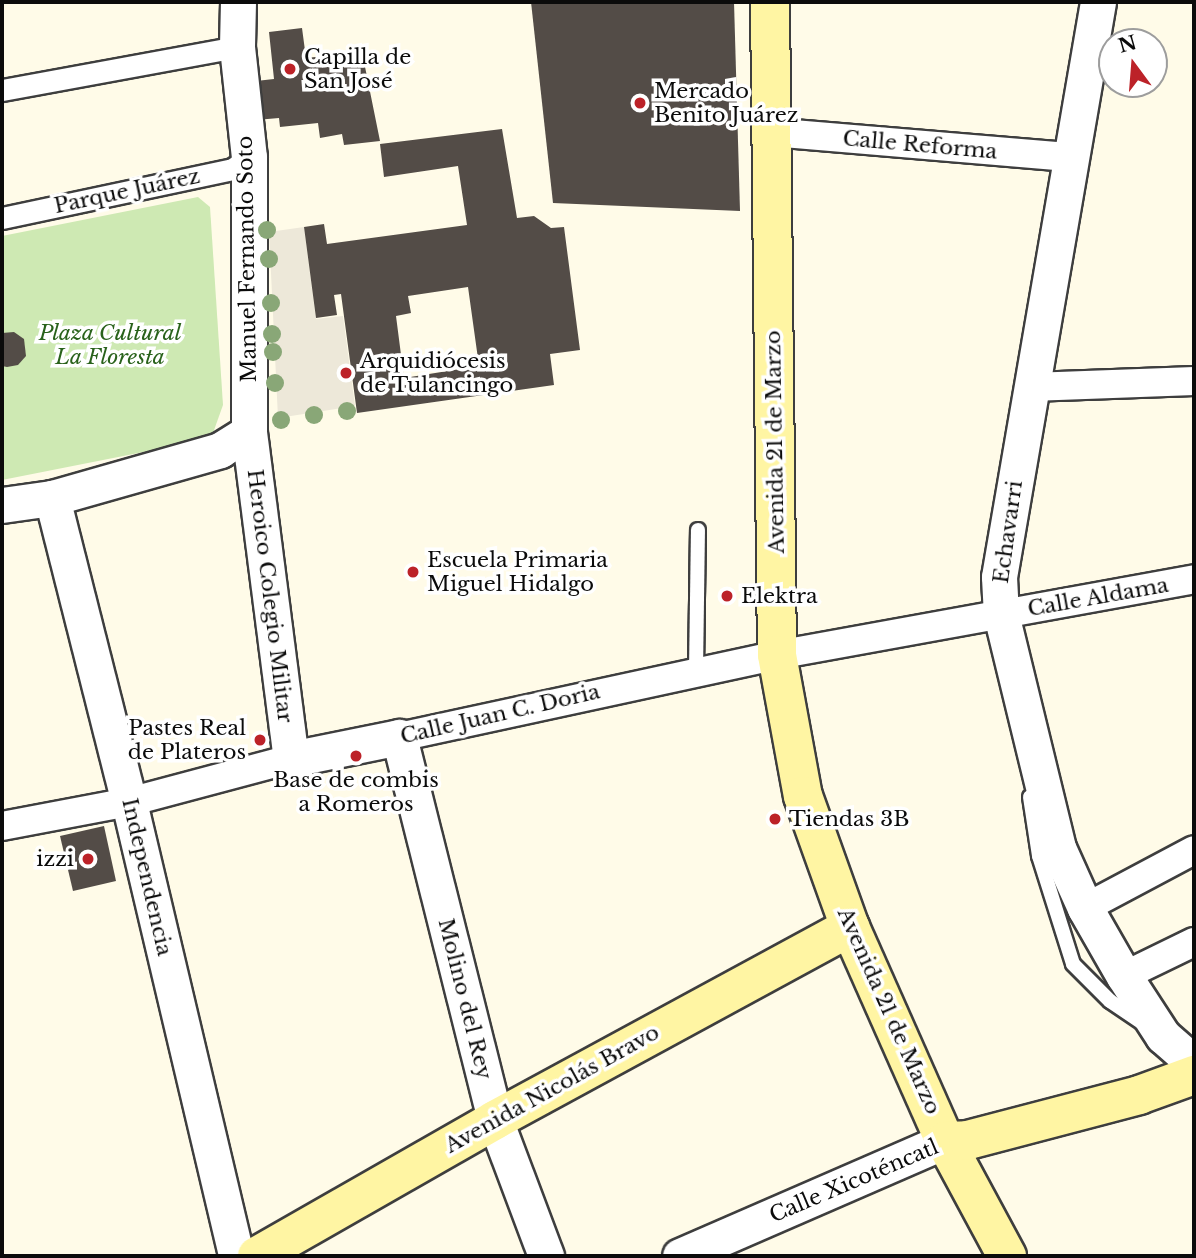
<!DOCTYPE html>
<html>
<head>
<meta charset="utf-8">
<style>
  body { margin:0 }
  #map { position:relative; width:1196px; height:1258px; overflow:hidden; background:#fffbe8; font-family:"Libre Baskerville",serif }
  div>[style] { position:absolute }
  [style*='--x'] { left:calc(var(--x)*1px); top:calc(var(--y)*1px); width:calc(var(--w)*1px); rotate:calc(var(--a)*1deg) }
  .green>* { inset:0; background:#cee9b3 }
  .plaza>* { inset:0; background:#ede8d9 }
  .building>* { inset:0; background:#534c47 }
  .roads { filter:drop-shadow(2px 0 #3e3e3e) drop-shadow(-2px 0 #3e3e3e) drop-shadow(0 2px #3e3e3e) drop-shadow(0 -2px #3e3e3e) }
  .service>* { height:14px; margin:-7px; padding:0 7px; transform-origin:7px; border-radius:7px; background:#fff }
  .pedestrian>* { height:21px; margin:-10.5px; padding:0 10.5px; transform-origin:10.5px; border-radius:10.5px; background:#fff }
  .minor>* { height:28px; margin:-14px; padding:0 14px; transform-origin:14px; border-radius:14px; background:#fff }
  .tertiary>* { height:35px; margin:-17.5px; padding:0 17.5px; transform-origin:17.5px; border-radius:17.5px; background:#fff }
  .secondary>* { height:38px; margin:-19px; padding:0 19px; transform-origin:19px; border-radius:19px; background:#fff5a3 }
  .trees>* { width:18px; height:18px; margin:-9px; border-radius:50%; background:#89a777 }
  .dots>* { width:19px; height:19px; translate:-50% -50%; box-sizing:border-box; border:4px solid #fff; border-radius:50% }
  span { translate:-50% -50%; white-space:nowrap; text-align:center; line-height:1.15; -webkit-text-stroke:7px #fff; paint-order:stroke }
  .poi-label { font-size:21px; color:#0b0b0b }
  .left { translate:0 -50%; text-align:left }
  .right { translate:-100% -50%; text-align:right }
  .street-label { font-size:21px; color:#0b0b0b }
  .park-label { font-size:21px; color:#29621b; font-style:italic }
  .frame { position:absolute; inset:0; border:4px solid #0b0b0b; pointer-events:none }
  .north { position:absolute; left:1098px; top:28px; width:70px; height:70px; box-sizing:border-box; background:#fff; border:2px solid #9d9d9d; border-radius:50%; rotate:344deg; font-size:19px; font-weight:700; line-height:28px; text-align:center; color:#0b0b0b }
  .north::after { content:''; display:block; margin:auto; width:24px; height:32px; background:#bc2228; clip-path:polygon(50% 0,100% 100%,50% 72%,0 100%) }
</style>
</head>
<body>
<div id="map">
  <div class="green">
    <i style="clip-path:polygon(198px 197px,210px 207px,223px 405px,213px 433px,199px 441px,2px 480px,2px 236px)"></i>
  </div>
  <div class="plaza">
    <i style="clip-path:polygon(304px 227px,316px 319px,343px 316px,355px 406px,278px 418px,269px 232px)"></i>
  </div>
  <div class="building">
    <i style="clip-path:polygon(531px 2px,734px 2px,740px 211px,553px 203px)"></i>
    <i style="clip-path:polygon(302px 28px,306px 58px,362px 52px,380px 141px,344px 145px,342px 134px,320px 138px,318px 123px,280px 127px,279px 118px,256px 120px,256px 81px,274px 79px,269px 32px)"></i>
    <i style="clip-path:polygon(evenodd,502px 129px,517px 218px,534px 216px,551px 228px,564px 227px,580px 350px,550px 354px,554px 385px,357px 413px,341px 294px,334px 295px,337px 315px,316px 318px,304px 227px,324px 224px,327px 244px,467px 225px,458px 166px,384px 177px,380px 144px,502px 129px,468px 287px,479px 366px,404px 378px,396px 316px,411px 313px,408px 296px,468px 287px)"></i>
    <i style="clip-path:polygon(14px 332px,24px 339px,26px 356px,18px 365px,7px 367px,2px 366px,2px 333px)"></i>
    <i style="clip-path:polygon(104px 826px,116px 881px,73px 891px,60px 836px)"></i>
  </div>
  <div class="roads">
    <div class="service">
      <i style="--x:696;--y:671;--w:141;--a:-89.2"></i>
      <i style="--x:1030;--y:797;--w:60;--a:81.3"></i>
      <i style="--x:1039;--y:856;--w:113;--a:72.5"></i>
      <i style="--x:1073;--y:964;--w:52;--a:45"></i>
      <i style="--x:1110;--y:1001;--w:37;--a:34"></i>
    </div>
    <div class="pedestrian">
      <i style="--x:2;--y:90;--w:239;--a:-10.4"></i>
      <i style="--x:2;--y:218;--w:236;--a:-12"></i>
      <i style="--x:233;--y:169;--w:20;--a:-37"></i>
    </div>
    <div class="minor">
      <i style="--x:771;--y:132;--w:299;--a:4.8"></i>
      <i style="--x:1031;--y:387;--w:163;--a:-2.1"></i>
      <i style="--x:399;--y:737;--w:387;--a:-12.2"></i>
      <i style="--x:777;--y:655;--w:424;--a:-10.3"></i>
      <i style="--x:2;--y:826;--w:129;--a:-10.7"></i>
      <i style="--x:129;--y:802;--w:168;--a:-14.9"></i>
      <i style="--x:1085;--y:908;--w:123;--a:-28"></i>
      <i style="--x:1124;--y:976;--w:78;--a:-25.9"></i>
    </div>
    <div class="tertiary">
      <i style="--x:238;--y:2;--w:45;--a:91.3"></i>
      <i style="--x:237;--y:47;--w:111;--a:83.8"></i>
      <i style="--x:249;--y:157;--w:275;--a:90"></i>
      <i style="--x:249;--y:432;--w:330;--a:82.7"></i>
      <i style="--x:291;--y:759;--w:110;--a:-11.5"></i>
      <i style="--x:399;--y:737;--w:395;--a:75.9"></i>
      <i style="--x:495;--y:1120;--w:145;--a:69.4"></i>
      <i style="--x:1098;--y:2;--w:583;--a:99.77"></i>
      <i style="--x:999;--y:577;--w:37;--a:87"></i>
      <i style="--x:1001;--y:614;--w:241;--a:76.3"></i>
      <i style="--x:1058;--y:848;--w:66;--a:65.8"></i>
      <i style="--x:1085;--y:908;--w:78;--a:60.2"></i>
      <i style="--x:1124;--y:976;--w:72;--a:57"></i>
      <i style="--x:1163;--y:1036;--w:41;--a:41.1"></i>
      <i style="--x:52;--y:498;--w:314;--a:75.8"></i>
      <i style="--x:129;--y:802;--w:466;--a:76.7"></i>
      <i style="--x:2;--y:505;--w:50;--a:-8"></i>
      <i style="--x:52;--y:498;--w:175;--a:-15.9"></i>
      <i style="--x:220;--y:450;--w:34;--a:-32"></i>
      <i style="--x:680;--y:1256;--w:289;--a:-23.5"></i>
    </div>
    <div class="secondary">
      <i style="--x:770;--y:2;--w:653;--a:89.39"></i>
      <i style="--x:777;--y:655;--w:143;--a:79.6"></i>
      <i style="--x:803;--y:796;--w:139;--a:70.3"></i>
      <i style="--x:850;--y:927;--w:234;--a:66.1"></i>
      <i style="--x:945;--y:1141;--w:131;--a:61.7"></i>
      <i style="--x:945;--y:1141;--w:23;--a:-2"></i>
      <i style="--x:968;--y:1140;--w:177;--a:-14.7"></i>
      <i style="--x:1139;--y:1095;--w:59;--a:-20"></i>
      <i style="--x:257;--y:1256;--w:274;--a:-29.7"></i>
      <i style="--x:495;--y:1120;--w:404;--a:-28.5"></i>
    </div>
  </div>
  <div class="trees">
    <i style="left:267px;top:230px"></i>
    <i style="left:269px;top:259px"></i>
    <i style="left:271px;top:303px"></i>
    <i style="left:272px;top:334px"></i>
    <i style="left:273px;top:352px"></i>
    <i style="left:275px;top:383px"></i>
    <i style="left:347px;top:411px"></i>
    <i style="left:314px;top:415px"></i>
    <i style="left:281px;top:420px"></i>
  </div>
  <div class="dots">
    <i style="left:290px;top:69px;background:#bc2228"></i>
    <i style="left:640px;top:103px;background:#bc2228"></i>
    <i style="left:346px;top:373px;background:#bc2228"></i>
    <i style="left:413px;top:572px;background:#bc2228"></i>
    <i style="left:727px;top:596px;background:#bc2228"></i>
    <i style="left:260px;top:740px;background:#bc2228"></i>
    <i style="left:356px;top:756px;background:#bc2228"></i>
    <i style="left:775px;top:819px;background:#bc2228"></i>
    <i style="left:88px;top:859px;background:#bc2228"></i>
  </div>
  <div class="poi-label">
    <span class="left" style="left:304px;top:69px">Capilla de<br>San José</span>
    <span class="left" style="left:654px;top:103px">Mercado<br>Benito Juárez</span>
    <span class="left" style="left:360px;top:373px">Arquidiócesis<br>de Tulancingo</span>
    <span class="left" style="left:427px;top:572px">Escuela Primaria<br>Miguel Hidalgo</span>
    <span class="left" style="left:741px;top:596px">Elektra</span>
    <span class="right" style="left:246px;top:740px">Pastes Real<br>de Plateros</span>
    <span style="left:356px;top:792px">Base de combis<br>a Romeros</span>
    <span class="left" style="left:789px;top:819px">Tiendas 3B</span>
    <span class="right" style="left:74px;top:859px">izzi</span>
  </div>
  <div class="street-label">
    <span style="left:920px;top:145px;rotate:5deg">Calle Reforma</span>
    <span style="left:127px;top:191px;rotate:-12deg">Parque Juárez</span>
    <span style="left:247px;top:259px;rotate:-91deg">Manuel Fernando Soto</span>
    <span style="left:775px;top:442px;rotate:-91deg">Avenida 21 de Marzo</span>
    <span style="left:1008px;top:532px;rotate:-82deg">Echavarri</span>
    <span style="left:270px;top:596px;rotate:83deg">Heroico Colegio Militar</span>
    <span style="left:1098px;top:597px;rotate:-10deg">Calle Aldama</span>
    <span style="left:500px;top:714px;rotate:-13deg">Calle Juan C. Doria</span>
    <span style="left:147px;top:877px;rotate:77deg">Independencia</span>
    <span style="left:465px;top:999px;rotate:76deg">Molino del Rey</span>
    <span style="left:889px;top:1011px;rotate:66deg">Avenida 21 de Marzo</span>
    <span style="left:552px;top:1089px;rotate:-29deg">Avenida Nicolás Bravo</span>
    <span style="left:854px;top:1181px;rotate:-23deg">Calle Xicoténcatl</span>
  </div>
  <div class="park-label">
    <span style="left:110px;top:345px">Plaza Cultural<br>La Floresta</span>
  </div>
  <div class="frame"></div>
  <div class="north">N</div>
</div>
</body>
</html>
